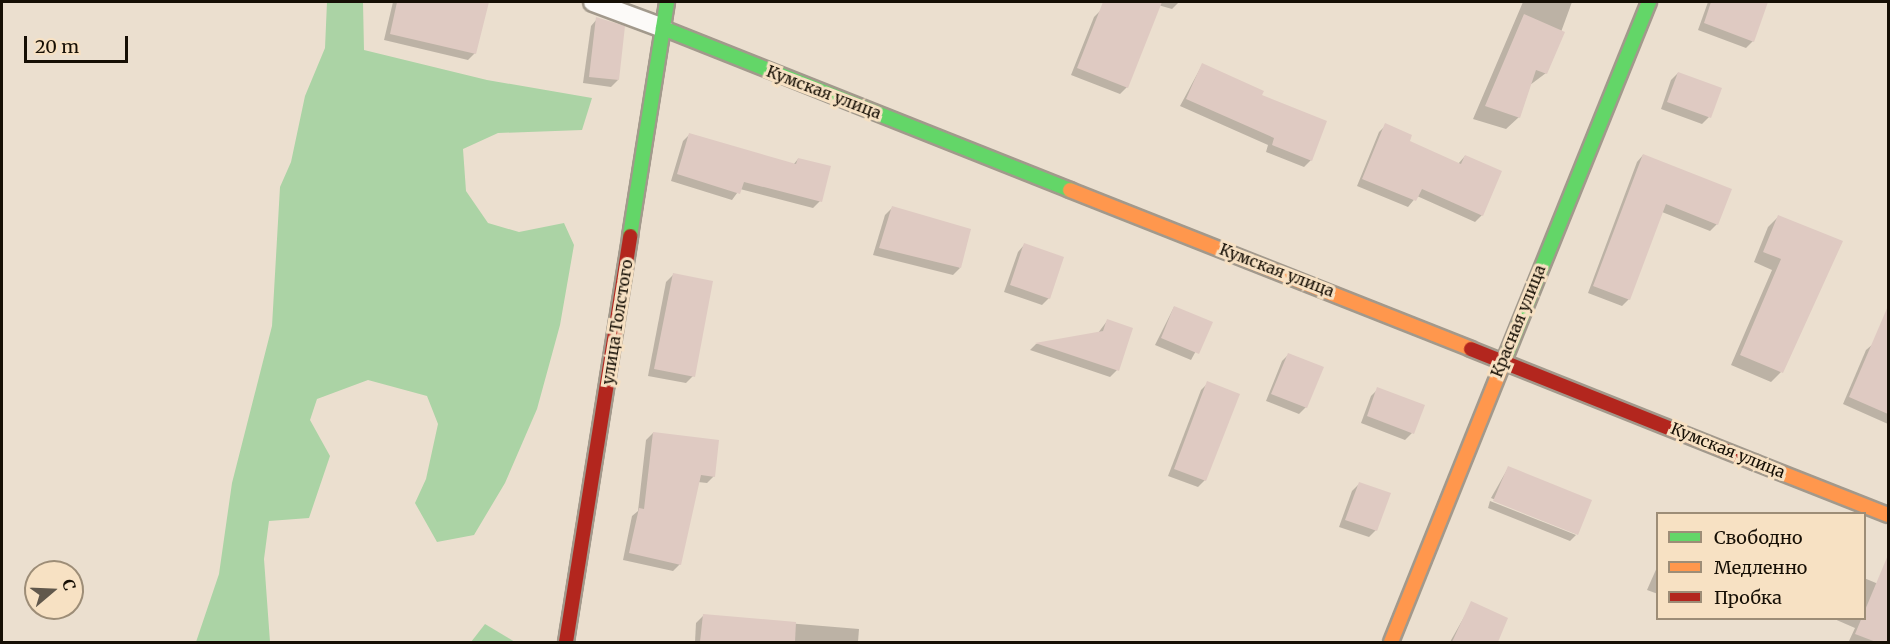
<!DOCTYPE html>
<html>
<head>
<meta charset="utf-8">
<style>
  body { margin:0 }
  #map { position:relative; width:1890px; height:644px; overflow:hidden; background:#ebdfcf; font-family:Merriweather,serif }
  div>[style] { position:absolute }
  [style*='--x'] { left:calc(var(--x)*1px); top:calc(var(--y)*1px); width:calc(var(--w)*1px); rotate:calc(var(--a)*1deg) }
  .forest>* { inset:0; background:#abd3a5 }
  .shadow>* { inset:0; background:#0003 }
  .building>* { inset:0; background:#dfcac2 }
  .roads { filter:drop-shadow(2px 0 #a2998c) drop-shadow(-2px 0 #a2998c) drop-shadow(0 2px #a2998c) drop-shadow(0 -2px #a2998c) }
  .lane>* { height:18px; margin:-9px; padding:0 9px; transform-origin:9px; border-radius:9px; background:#fcfaf8 }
  .fast>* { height:14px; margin:-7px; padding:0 7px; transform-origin:7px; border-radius:7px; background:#63d668 }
  .slow>* { height:14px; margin:-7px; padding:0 7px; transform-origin:7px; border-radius:7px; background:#ff974d }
  .jam>* { height:14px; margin:-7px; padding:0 7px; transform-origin:7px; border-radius:7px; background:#b3261e }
  span { translate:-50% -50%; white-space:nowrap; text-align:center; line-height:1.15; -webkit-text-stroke:6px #f7e1c3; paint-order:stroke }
  .street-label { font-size:16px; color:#160f05 }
  .frame { position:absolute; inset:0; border:3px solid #160f05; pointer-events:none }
  .legend { position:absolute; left:1656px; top:512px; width:210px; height:108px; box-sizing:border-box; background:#f7e1c3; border:2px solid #9d8d77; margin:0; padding:8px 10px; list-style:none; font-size:18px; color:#160f05 }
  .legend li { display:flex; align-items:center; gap:12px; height:30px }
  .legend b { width:30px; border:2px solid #9d8d77 }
  .north { position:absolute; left:24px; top:560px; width:60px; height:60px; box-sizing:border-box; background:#f7e1c3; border:2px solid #9d8d77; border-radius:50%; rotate:71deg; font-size:16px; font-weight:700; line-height:24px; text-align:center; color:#160f05 }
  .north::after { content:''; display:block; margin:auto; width:21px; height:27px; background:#61584c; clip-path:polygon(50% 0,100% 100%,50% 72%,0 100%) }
  .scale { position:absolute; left:24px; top:36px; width:104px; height:27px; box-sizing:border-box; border:3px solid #160f05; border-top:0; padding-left:8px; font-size:18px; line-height:21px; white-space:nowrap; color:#160f05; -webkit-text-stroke:4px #f7e1c3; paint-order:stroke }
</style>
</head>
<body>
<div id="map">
  <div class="forest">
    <i style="clip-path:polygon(327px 2px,363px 2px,364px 50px,487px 80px,592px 98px,582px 130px,498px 133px,463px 149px,466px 191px,488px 223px,519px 232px,564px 223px,574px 245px,560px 325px,537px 409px,505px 483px,474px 535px,437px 542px,415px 503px,426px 479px,438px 424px,427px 396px,368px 380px,317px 399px,310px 420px,330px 456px,309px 518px,269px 521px,264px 559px,270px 642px,196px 642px,219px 574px,232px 483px,272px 326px,280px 187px,291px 162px,305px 96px,325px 48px)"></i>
    <i style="clip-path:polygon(485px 624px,515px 642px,471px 642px)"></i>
  </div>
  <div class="shadow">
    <i style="clip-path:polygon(393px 2px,469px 2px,486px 5px,475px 53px,468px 60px,384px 40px)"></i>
    <i style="clip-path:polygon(1112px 2px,1179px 2px,1172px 9px,1158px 5px,1127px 87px,1120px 94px,1071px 75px,1094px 17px,1101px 10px,1109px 13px)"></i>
    <i style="clip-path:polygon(1523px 2px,1572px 2px,1546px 73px,1530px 85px,1519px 117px,1506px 129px,1473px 119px)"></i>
    <i style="clip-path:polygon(1708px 2px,1748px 2px,1765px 7px,1753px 41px,1746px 48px,1698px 30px)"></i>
    <i style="clip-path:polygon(597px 19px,618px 80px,611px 87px,583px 83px,591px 26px)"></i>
    <i style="clip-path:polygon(1202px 65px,1260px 96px,1311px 160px,1304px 167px,1266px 152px,1268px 145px,1180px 106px)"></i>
    <i style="clip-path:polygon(1678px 73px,1709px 117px,1702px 124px,1661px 109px,1671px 80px)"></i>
    <i style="clip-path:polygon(1386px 125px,1408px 142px,1458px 164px,1465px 156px,1482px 215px,1475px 222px,1417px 196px,1408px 207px,1357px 186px,1379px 132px)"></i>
    <i style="clip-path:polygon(690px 134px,793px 165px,798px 159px,820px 201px,813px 208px,740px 189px,732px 200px,671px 181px,683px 141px)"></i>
    <i style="clip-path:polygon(1643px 155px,1717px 224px,1710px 231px,1662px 212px,1629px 299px,1622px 306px,1588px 293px,1637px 162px)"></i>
    <i style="clip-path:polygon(892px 208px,960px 268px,953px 275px,873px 255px,885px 215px)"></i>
    <i style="clip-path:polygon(1778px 217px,1841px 242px,1781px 372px,1771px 382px,1731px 365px,1772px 270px,1754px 262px,1768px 227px)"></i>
    <i style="clip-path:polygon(1024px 245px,1049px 298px,1042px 305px,1004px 292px,1018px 252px)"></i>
    <i style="clip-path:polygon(673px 275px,693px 376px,686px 383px,648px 376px,666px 282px)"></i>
    <i style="clip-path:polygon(1174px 307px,1211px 323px,1191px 360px,1155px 345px)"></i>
    <i style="clip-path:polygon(1107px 321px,1117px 370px,1110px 377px,1030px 350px,1036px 344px,1098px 333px)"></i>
    <i style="clip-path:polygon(1873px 344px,1888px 350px,1888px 424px,1843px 404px,1866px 350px)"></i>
    <i style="clip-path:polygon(1289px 354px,1322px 368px,1306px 407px,1299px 414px,1266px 401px,1282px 361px)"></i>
    <i style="clip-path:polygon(1208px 383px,1205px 480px,1198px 487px,1168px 476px,1201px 390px)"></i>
    <i style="clip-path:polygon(1378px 389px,1412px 433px,1405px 440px,1361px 423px,1371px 396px)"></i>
    <i style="clip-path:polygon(653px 433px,714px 476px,707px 483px,698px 482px,680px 564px,673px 571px,623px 560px,632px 516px,638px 511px,646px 440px)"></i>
    <i style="clip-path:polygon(1508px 468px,1590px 501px,1577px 534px,1491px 498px)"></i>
    <i style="clip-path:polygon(1359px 484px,1376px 530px,1369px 537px,1339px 527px,1352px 491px)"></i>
    <i style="clip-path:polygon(1490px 501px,1576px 535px,1570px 541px,1488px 508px)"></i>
    <i style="clip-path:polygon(1658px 565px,1658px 594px,1647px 590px)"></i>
    <i style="clip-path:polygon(1864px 578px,1888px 588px,1888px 642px,1849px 641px,1855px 628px,1832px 618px,1864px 618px)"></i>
    <i style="clip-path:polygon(1472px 603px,1506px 619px,1496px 642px,1450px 642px)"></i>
    <i style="clip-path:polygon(703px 616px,859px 629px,858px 642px,695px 642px,696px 623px)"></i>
  </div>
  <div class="building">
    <i style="clip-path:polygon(397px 2px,489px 2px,476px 54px,390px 34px)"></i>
    <i style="clip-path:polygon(1103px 2px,1162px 2px,1128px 88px,1077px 68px)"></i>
    <i style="clip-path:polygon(1711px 2px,1768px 2px,1754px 42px,1704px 23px)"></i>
    <i style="clip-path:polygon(1524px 14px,1565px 32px,1547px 74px,1536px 70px,1520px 118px,1485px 106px)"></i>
    <i style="clip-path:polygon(596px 17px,625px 26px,619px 80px,589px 77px)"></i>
    <i style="clip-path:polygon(1202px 63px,1264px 91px,1262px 95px,1327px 121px,1312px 161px,1272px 145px,1274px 138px,1186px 99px)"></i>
    <i style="clip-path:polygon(1678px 72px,1722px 88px,1711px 118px,1667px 102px)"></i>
    <i style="clip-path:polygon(1385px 123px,1412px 135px,1410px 141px,1461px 164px,1465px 155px,1502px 171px,1483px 216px,1422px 189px,1416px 201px,1362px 179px)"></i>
    <i style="clip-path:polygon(689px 133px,796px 164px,798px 158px,831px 166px,822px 202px,744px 182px,740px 194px,677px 174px)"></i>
    <i style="clip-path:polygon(1643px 154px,1732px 189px,1718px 225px,1666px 204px,1630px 300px,1593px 286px)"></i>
    <i style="clip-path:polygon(892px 206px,971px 229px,961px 268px,879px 248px)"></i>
    <i style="clip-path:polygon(1778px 215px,1843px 241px,1783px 373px,1740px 355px,1781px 259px,1763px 252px)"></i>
    <i style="clip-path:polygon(1024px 243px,1064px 257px,1050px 299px,1010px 285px)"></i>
    <i style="clip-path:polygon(673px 273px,713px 281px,695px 377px,654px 369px)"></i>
    <i style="clip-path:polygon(1174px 306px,1213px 322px,1199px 354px,1161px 338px)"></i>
    <i style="clip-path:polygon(1888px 306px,1888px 414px,1849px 397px)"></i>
    <i style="clip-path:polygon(1107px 319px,1133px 328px,1119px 371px,1035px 343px,1103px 331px)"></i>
    <i style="clip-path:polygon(1288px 353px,1324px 367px,1307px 408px,1271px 394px)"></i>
    <i style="clip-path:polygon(1207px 381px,1240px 394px,1206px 481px,1174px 469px)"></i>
    <i style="clip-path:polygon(1377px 387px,1425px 405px,1414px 434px,1367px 416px)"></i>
    <i style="clip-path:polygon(653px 432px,719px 440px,715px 477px,701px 475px,681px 565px,629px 553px,639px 508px,644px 509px)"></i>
    <i style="clip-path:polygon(1508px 466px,1592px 500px,1578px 535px,1493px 501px)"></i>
    <i style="clip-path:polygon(1359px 482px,1391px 493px,1377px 531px,1345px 520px)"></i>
    <i style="clip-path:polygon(1888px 555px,1888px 642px,1876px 642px,1855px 634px)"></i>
    <i style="clip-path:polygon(1471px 601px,1508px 618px,1498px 642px,1452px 642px)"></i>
    <i style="clip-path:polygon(703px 614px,796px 622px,795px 642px,700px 642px)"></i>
  </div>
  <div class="roads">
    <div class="lane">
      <i style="--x:593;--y:2;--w:75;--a:20.4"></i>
    </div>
    <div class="fast">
      <i style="--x:663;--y:28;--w:438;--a:21.7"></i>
      <i style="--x:630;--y:236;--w:237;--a:-81"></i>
      <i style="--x:1506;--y:356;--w:382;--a:-68"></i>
    </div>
    <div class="slow">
      <i style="--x:1070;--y:190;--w:431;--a:21.6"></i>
      <i style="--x:1754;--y:462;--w:144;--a:21.6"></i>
      <i style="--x:1391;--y:642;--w:308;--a:-68.1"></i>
    </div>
    <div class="jam">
      <i style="--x:1471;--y:349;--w:305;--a:21.8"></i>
      <i style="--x:566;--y:642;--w:411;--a:-81"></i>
    </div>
  </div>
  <div class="street-label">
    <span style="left:824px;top:92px;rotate:21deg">Кумская улица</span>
    <span style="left:1277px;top:270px;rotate:21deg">Кумская улица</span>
    <span style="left:1518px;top:321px;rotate:-68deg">Красная улица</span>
    <span style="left:617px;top:322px;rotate:-81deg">улица Толстого</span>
    <span style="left:1728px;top:450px;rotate:22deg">Кумская улица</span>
  </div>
  <div class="frame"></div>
  <ul class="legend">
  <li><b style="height:8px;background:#63d668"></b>Свободно</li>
  <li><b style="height:8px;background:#ff974d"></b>Медленно</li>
  <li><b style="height:8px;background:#b3261e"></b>Пробка</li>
  </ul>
  <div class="north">С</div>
  <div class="scale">20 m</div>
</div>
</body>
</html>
